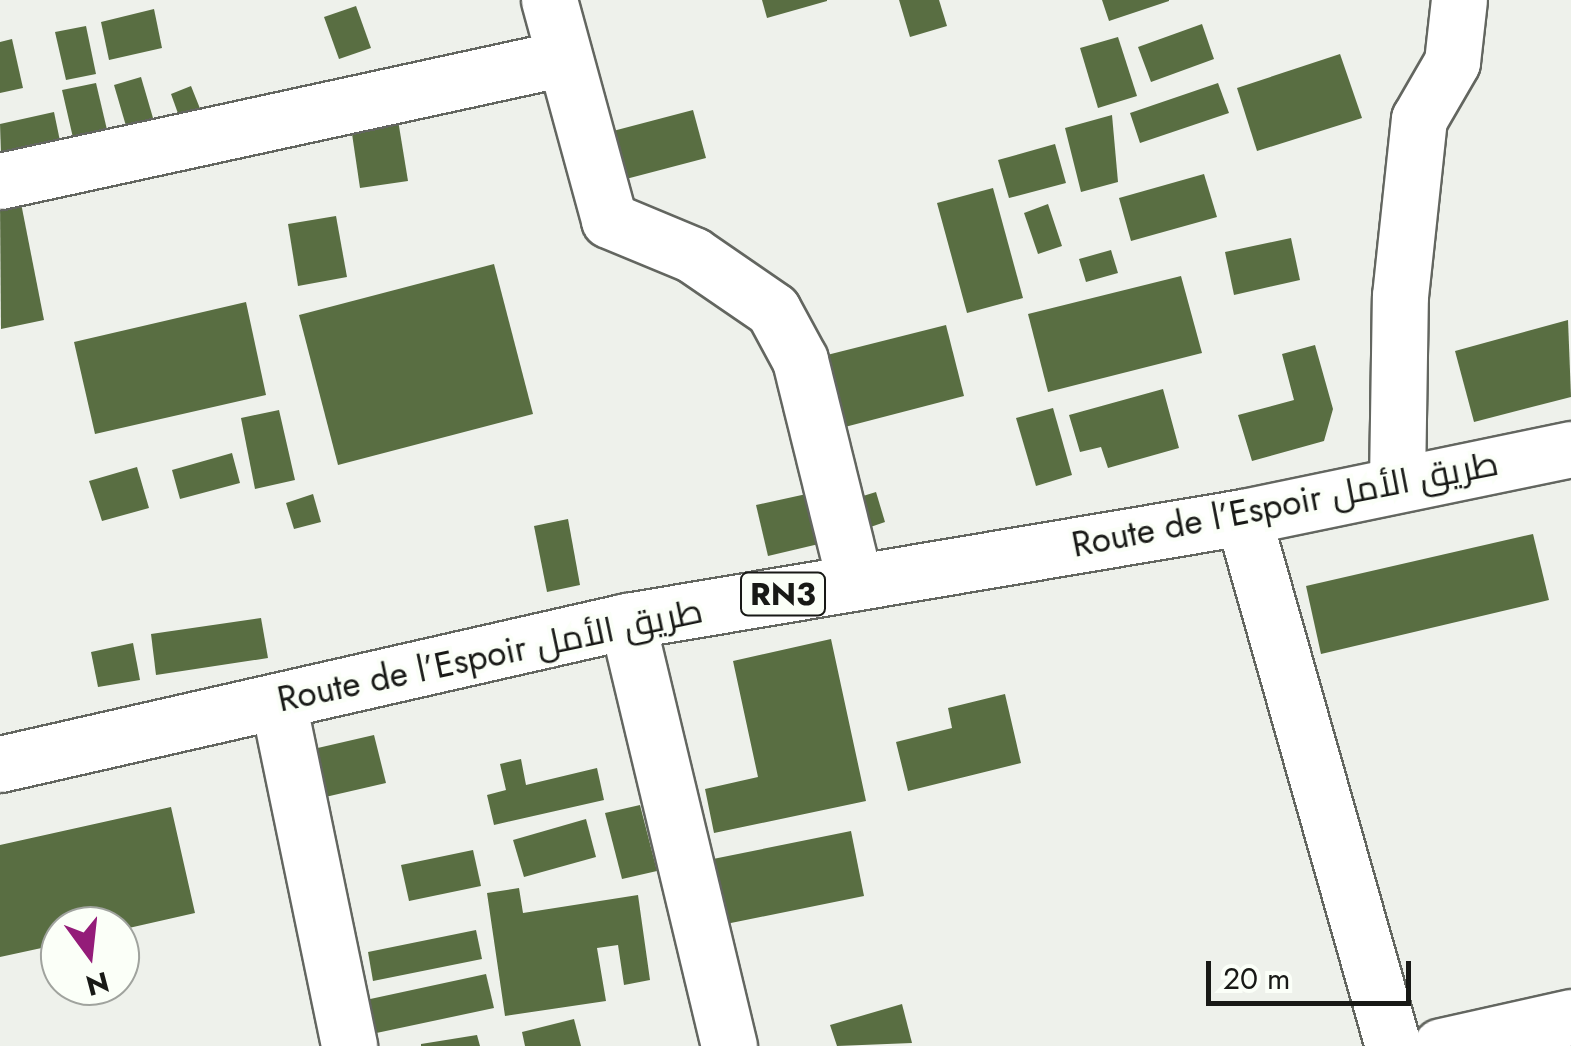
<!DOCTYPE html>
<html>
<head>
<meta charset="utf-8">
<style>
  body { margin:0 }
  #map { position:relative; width:1571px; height:1046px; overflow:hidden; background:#eef1eb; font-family:Jost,Cairo,sans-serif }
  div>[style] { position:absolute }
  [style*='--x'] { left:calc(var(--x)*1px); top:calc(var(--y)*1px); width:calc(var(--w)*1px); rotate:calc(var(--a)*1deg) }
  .building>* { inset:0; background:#596e42 }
  .roads { filter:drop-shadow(2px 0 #636660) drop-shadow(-2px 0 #636660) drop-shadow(0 2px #636660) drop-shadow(0 -2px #636660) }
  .minor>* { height:55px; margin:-27.5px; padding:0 27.5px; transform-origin:27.5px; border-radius:27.5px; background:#fff }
  .trunk>* { height:55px; margin:-27.5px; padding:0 27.5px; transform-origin:27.5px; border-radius:27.5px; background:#fff }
  span { translate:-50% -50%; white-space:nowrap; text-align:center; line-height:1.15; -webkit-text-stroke:8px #fbfff8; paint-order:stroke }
  .shield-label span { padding:2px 8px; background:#fbfff8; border:2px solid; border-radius:8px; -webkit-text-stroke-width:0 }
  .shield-label { font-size:32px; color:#181916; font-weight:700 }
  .street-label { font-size:35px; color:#181916 }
  .north { position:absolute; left:40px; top:906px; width:100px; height:100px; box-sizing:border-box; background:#fbfff8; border:2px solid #a0a39e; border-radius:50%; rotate:165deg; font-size:28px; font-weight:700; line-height:40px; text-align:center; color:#181916 }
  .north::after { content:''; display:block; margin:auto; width:35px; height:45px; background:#941c79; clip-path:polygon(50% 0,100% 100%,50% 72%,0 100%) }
  .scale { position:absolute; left:1206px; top:961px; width:205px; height:45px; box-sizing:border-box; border:5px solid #181916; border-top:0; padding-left:12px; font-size:30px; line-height:35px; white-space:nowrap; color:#181916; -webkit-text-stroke:8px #fbfff8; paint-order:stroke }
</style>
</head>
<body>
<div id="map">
  <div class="building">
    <i style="clip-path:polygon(762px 0,827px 0,827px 1px,767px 18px)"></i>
    <i style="clip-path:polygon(899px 0,939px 0,947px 26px,910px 37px)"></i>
    <i style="clip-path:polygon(1102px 0,1169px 0,1169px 1px,1109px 21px)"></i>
    <i style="clip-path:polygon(356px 6px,371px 48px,339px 59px,324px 17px)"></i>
    <i style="clip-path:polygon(154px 9px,162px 48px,109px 60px,101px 22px)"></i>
    <i style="clip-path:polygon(1202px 24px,1214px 59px,1151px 82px,1138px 47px)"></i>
    <i style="clip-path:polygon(86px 26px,96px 74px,66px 80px,55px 32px)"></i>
    <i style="clip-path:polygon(1118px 37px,1137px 96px,1098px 108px,1080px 48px)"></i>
    <i style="clip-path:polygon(12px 39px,23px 88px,0 93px,0 42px)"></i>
    <i style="clip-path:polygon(1340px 54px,1362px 118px,1257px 151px,1237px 88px)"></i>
    <i style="clip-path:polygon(141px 77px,153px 118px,126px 126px,114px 85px)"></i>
    <i style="clip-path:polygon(96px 83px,108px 134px,74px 142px,62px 90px)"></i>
    <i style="clip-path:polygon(1218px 83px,1229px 113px,1140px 143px,1130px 113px)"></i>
    <i style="clip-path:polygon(191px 86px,201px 111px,180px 119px,171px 94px)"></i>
    <i style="clip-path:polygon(693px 110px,706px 158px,626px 179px,613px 131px)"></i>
    <i style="clip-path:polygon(54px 112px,60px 141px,1px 154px,0 124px)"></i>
    <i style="clip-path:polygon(1112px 115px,1118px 182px,1081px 192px,1065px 128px)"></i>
    <i style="clip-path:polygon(398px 120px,408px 181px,360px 188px,351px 127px)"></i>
    <i style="clip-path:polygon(1055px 144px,1066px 183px,1009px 198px,998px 160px)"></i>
    <i style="clip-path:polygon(1204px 174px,1217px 217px,1131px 241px,1119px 198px)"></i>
    <i style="clip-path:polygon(993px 188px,1023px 298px,967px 313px,937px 203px)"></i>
    <i style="clip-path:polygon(20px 198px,44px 320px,1px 329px,0 202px)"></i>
    <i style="clip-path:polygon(1048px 204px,1062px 246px,1038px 254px,1024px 213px)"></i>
    <i style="clip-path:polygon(336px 216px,347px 277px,298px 286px,288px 224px)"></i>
    <i style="clip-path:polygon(1291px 238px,1300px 280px,1234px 295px,1225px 252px)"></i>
    <i style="clip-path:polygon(1111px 250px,1118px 273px,1086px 282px,1079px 259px)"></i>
    <i style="clip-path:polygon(494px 264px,533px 414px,338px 465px,299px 315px)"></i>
    <i style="clip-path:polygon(1181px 276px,1202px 353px,1048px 392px,1028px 314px)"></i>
    <i style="clip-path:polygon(246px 302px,266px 395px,95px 434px,74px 342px)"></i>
    <i style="clip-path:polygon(1568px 320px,1571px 397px,1474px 422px,1455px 351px)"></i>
    <i style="clip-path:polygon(946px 325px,964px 396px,841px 428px,823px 356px)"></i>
    <i style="clip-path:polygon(1315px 345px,1333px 409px,1324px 441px,1252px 461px,1238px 415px,1294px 400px,1282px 354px)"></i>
    <i style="clip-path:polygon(1163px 389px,1179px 448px,1108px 468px,1101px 447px,1080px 452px,1069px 415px)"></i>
    <i style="clip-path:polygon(1053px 408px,1072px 475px,1036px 486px,1016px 418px)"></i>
    <i style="clip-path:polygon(279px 410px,295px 480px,255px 489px,241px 418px)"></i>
    <i style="clip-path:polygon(232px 453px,240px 483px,180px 499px,172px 470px)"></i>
    <i style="clip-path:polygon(137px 467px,149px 508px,102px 521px,89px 481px)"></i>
    <i style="clip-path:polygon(876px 492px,885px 522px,859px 531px,850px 500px)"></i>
    <i style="clip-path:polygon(811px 493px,823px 543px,768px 556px,756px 505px)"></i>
    <i style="clip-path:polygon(313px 494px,321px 522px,294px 529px,286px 503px)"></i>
    <i style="clip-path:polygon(568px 519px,580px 585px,547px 592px,534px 526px)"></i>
    <i style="clip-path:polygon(1533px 534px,1549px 600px,1321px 654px,1306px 586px)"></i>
    <i style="clip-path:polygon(261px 618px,268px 658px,156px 675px,151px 634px)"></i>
    <i style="clip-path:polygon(831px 639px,866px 801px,714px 833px,705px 789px,758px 777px,733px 661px)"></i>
    <i style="clip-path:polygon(133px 643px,140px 680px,98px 687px,91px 652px)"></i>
    <i style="clip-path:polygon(1005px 694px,1021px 763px,908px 791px,896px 742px,952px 728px,948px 708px)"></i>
    <i style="clip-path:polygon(374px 735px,386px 783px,321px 798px,309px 750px)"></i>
    <i style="clip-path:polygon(521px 759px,526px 785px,597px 768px,604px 800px,494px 825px,487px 795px,506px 790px,500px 764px)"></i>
    <i style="clip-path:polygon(640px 805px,657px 871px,622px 879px,605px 813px)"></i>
    <i style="clip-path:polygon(171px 807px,195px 913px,120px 930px,60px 926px,60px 944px,0 957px,0 845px)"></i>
    <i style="clip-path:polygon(586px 819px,596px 857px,524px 877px,513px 840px)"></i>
    <i style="clip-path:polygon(851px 831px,864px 896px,726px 924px,713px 859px)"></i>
    <i style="clip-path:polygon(473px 850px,481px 886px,409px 901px,401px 865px)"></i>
    <i style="clip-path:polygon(519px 888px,523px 913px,638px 895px,650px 980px,624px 985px,618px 945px,597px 948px,606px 1001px,505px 1016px,487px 893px)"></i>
    <i style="clip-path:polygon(476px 930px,482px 959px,373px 981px,368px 952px)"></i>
    <i style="clip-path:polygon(486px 974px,494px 1008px,367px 1035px,361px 1001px)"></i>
    <i style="clip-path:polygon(902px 1004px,912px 1043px,837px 1046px,830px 1025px)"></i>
    <i style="clip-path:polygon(574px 1019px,581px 1046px,525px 1046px,522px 1032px)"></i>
    <i style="clip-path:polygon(477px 1035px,480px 1046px,421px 1046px,421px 1044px)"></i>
  </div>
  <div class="roads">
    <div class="minor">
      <i style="--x:549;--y:0;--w:228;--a:74.7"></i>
      <i style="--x:609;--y:220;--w:91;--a:22.6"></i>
      <i style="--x:693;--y:255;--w:97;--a:34.5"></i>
      <i style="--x:773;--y:310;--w:57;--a:61.6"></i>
      <i style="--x:800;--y:360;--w:229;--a:76.1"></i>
      <i style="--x:0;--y:181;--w:577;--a:-12.3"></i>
      <i style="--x:1397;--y:482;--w:186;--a:-89.1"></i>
      <i style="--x:1400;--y:296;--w:178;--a:-83.9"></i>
      <i style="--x:1419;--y:119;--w:66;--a:-59.9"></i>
      <i style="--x:1452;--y:62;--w:62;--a:-83.6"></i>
      <i style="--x:1243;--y:517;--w:550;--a:74.17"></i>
      <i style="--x:627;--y:621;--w:437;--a:76.5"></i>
      <i style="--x:278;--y:702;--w:351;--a:78.3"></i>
      <i style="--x:1441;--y:1046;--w:133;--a:-12.6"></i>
    </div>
    <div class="trunk">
      <i style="--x:0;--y:764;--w:643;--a:-12.85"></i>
      <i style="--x:627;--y:621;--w:625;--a:-9.58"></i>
      <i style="--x:1243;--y:517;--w:335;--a:-11.7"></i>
    </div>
  </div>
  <div class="shield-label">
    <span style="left:783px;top:594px">RN3</span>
  </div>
  <div class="street-label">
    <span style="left:1285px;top:504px;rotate:-11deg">Route de l’Espoir طريق الأمل</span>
    <span style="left:490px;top:655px;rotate:-12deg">Route de l’Espoir طريق الأمل</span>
  </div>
  <div class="north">N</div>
  <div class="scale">20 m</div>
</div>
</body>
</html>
